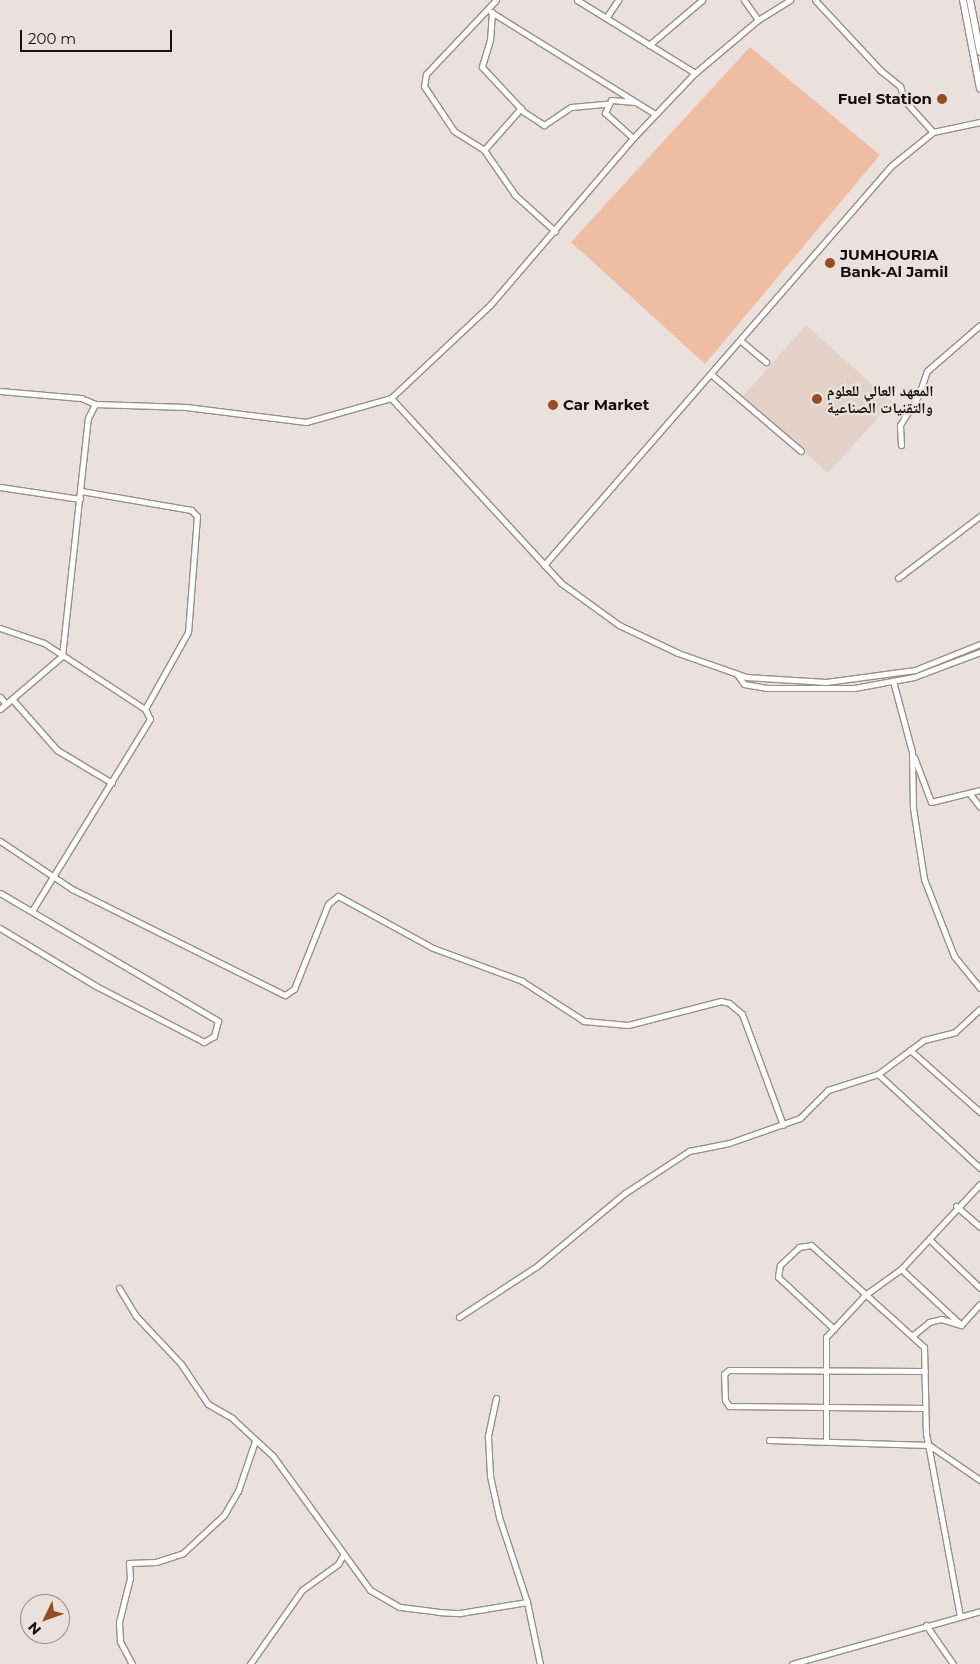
<!DOCTYPE html>
<html>
<head>
<meta charset="utf-8">
<style>
  body { margin:0 }
  #map { position:relative; width:980px; height:1664px; overflow:hidden; background:#ebe1dc; font-family:Montserrat,"Noto Naskh Arabic",sans-serif }
  div>[style] { position:absolute }
  [style*='--x'] { left:calc(var(--x)*1px); top:calc(var(--y)*1px); width:calc(var(--w)*1px); rotate:calc(var(--a)*1deg) }
  .built>* { inset:0; background:#e4d2c9 }
  .green>* { inset:0; background:#efbda4 }
  .roads { filter:drop-shadow(1px 0 #988f8a) drop-shadow(-1px 0 #988f8a) drop-shadow(0 1px #988f8a) drop-shadow(0 -1px #988f8a) }
  .minor>* { height:5px; margin:-2.5px; padding:0 2.5px; transform-origin:2.5px; border-radius:2.5px; background:#fff }
  .major>* { height:6px; margin:-3px; padding:0 3px; transform-origin:3px; border-radius:3px; background:#fff }
  .dots>* { width:14px; height:14px; translate:-50% -50%; box-sizing:border-box; border:2px solid #ebe1dc; border-radius:50% }
  span { translate:-50% -50%; white-space:nowrap; text-align:center; line-height:1.15; -webkit-text-stroke:4.5px #ebe1dc; paint-order:stroke }
  .poi-label { font-size:15px; color:#130f0e; font-weight:700 }
  .right { translate:-100% -50%; text-align:right }
  .left { translate:0 -50%; text-align:left }
  .north { position:absolute; left:20px; top:1594px; width:50px; height:50px; box-sizing:border-box; background:#ebe1dc; border:1px solid #958d8a; border-radius:50%; rotate:228deg; font-size:14px; font-weight:700; line-height:20px; text-align:center; color:#130f0e }
  .north::after { content:''; display:block; margin:auto; width:18px; height:22px; background:#944e25; clip-path:polygon(50% 0,100% 100%,50% 72%,0 100%) }
  .scale { position:absolute; left:20px; top:30px; width:152px; height:22px; box-sizing:border-box; border:2px solid #130f0e; border-top:0; padding-left:6px; font-size:15px; line-height:18px; white-space:nowrap; color:#130f0e; -webkit-text-stroke:4px #ebe1dc; paint-order:stroke }
</style>
</head>
<body>
<div id="map">
  <div class="built">
    <i style="clip-path:polygon(806px 325px,892px 402px,828px 473px,743px 396px)"></i>
  </div>
  <div class="green">
    <i style="clip-path:polygon(750px 47px,880px 155px,705px 364px,571px 242px)"></i>
  </div>
  <div class="roads">
    <div class="minor">
      <i style="--x:496;--y:0;--w:102;--a:133.4"></i>
      <i style="--x:426;--y:74;--w:12;--a:99"></i>
      <i style="--x:424;--y:86;--w:54;--a:56.3"></i>
      <i style="--x:454;--y:131;--w:36;--a:32"></i>
      <i style="--x:484;--y:150;--w:55;--a:55.4"></i>
      <i style="--x:515;--y:195;--w:54;--a:42"></i>
      <i style="--x:577;--y:0;--w:139;--a:31.7"></i>
      <i style="--x:744;--y:0;--w:24;--a:55"></i>
      <i style="--x:815;--y:0;--w:96;--a:47.1"></i>
      <i style="--x:880;--y:70;--w:26;--a:39"></i>
      <i style="--x:900;--y:86;--w:15;--a:74"></i>
      <i style="--x:904;--y:100;--w:43;--a:47.8"></i>
      <i style="--x:491;--y:12;--w:193;--a:31.9"></i>
      <i style="--x:492;--y:12;--w:28;--a:94"></i>
      <i style="--x:490;--y:40;--w:28;--a:107"></i>
      <i style="--x:482;--y:67;--w:62;--a:47"></i>
      <i style="--x:524;--y:112;--w:24;--a:33"></i>
      <i style="--x:544;--y:125;--w:32;--a:-34"></i>
      <i style="--x:571;--y:107;--w:36;--a:-5"></i>
      <i style="--x:606;--y:18;--w:22;--a:-56"></i>
      <i style="--x:649;--y:45;--w:70;--a:-40.3"></i>
      <i style="--x:633;--y:138;--w:38;--a:-138"></i>
      <i style="--x:605;--y:113;--w:14;--a:-65"></i>
      <i style="--x:611;--y:100;--w:24;--a:5"></i>
      <i style="--x:484;--y:150;--w:56;--a:-48.6"></i>
      <i style="--x:741;--y:341;--w:33;--a:40"></i>
      <i style="--x:712;--y:375;--w:117;--a:40.5"></i>
      <i style="--x:0;--y:391;--w:81;--a:4.9"></i>
      <i style="--x:81;--y:398;--w:15;--a:23"></i>
      <i style="--x:95;--y:404;--w:91;--a:1.9"></i>
      <i style="--x:186;--y:407;--w:121;--a:7.1"></i>
      <i style="--x:306;--y:422;--w:88;--a:-15.8"></i>
      <i style="--x:391;--y:398;--w:136;--a:-43.2"></i>
      <i style="--x:490;--y:305;--w:220;--a:-49.4"></i>
      <i style="--x:633;--y:138;--w:90;--a:-46.4"></i>
      <i style="--x:695;--y:73;--w:82;--a:-40.1"></i>
      <i style="--x:758;--y:20;--w:38;--a:-32"></i>
      <i style="--x:391;--y:398;--w:251;--a:47.4"></i>
      <i style="--x:561;--y:583;--w:72;--a:35.9"></i>
      <i style="--x:619;--y:625;--w:65;--a:25.4"></i>
      <i style="--x:678;--y:653;--w:72;--a:19.4"></i>
      <i style="--x:746;--y:677;--w:80;--a:3.6"></i>
      <i style="--x:826;--y:682;--w:90;--a:-7.7"></i>
      <i style="--x:915;--y:670;--w:70;--a:-21.8"></i>
      <i style="--x:901;--y:445;--w:20;--a:-93"></i>
      <i style="--x:900;--y:425;--w:36;--a:-58"></i>
      <i style="--x:919;--y:394;--w:24;--a:-71"></i>
      <i style="--x:927;--y:371;--w:70;--a:-41"></i>
      <i style="--x:0;--y:487;--w:81;--a:8.5"></i>
      <i style="--x:81;--y:491;--w:112;--a:9.8"></i>
      <i style="--x:191;--y:510;--w:8;--a:45"></i>
      <i style="--x:197;--y:516;--w:116;--a:94.4"></i>
      <i style="--x:188;--y:632;--w:88;--a:119.2"></i>
      <i style="--x:544;--y:565;--w:529;--a:-48.99"></i>
      <i style="--x:891;--y:166;--w:54;--a:-39"></i>
      <i style="--x:933;--y:132;--w:48;--a:-12"></i>
      <i style="--x:898;--y:578;--w:103;--a:-37.1"></i>
      <i style="--x:0;--y:628;--w:46;--a:18.8"></i>
      <i style="--x:44;--y:643;--w:121;--a:33.2"></i>
      <i style="--x:145;--y:709;--w:11;--a:63"></i>
      <i style="--x:150;--y:719;--w:225;--a:121.6"></i>
      <i style="--x:737;--y:674;--w:12;--a:55"></i>
      <i style="--x:744;--y:684;--w:23;--a:10"></i>
      <i style="--x:767;--y:688;--w:87;--a:0"></i>
      <i style="--x:854;--y:688;--w:61;--a:-10.4"></i>
      <i style="--x:914;--y:677;--w:71;--a:-20.7"></i>
      <i style="--x:893;--y:681;--w:73;--a:75"></i>
      <i style="--x:912;--y:752;--w:56;--a:89"></i>
      <i style="--x:913;--y:808;--w:72;--a:81.2"></i>
      <i style="--x:924;--y:879;--w:83;--a:68.7"></i>
      <i style="--x:954;--y:956;--w:41;--a:50.9"></i>
      <i style="--x:0;--y:697;--w:9;--a:49"></i>
      <i style="--x:12;--y:699;--w:68;--a:48.6"></i>
      <i style="--x:57;--y:750;--w:64;--a:31"></i>
      <i style="--x:0;--y:709;--w:82;--a:-40.5"></i>
      <i style="--x:62;--y:656;--w:239;--a:-83.8"></i>
      <i style="--x:88;--y:418;--w:16;--a:-63"></i>
      <i style="--x:914;--y:757;--w:48;--a:69.3"></i>
      <i style="--x:931;--y:802;--w:50;--a:-13.8"></i>
      <i style="--x:970;--y:794;--w:16;--a:52"></i>
      <i style="--x:0;--y:841;--w:87;--a:33.7"></i>
      <i style="--x:72;--y:889;--w:238;--a:26.5"></i>
      <i style="--x:285;--y:995;--w:11;--a:-34"></i>
      <i style="--x:294;--y:989;--w:92;--a:-68.2"></i>
      <i style="--x:328;--y:904;--w:13;--a:-39"></i>
      <i style="--x:338;--y:896;--w:108;--a:28.7"></i>
      <i style="--x:433;--y:948;--w:95;--a:20.3"></i>
      <i style="--x:522;--y:981;--w:74;--a:32.8"></i>
      <i style="--x:584;--y:1021;--w:44;--a:5.2"></i>
      <i style="--x:628;--y:1025;--w:96;--a:-14.5"></i>
      <i style="--x:721;--y:1001;--w:8;--a:14"></i>
      <i style="--x:729;--y:1003;--w:17;--a:40"></i>
      <i style="--x:742;--y:1014;--w:118;--a:69.7"></i>
      <i style="--x:0;--y:893;--w:253;--a:30.4"></i>
      <i style="--x:218;--y:1021;--w:16;--a:105"></i>
      <i style="--x:214;--y:1036;--w:12;--a:149"></i>
      <i style="--x:204;--y:1042;--w:122;--a:-152.6"></i>
      <i style="--x:96;--y:986;--w:112;--a:-148.9"></i>
      <i style="--x:910;--y:1050;--w:94;--a:41.5"></i>
      <i style="--x:878;--y:1074;--w:139;--a:42.7"></i>
      <i style="--x:956;--y:1206;--w:32;--a:41"></i>
      <i style="--x:930;--y:1240;--w:69;--a:43.8"></i>
      <i style="--x:901;--y:1269;--w:79;--a:43"></i>
      <i style="--x:119;--y:1288;--w:33;--a:59"></i>
      <i style="--x:136;--y:1316;--w:66;--a:46.8"></i>
      <i style="--x:181;--y:1364;--w:48;--a:56"></i>
      <i style="--x:208;--y:1404;--w:28;--a:30"></i>
      <i style="--x:232;--y:1418;--w:56;--a:42.8"></i>
      <i style="--x:273;--y:1456;--w:165;--a:54.1"></i>
      <i style="--x:370;--y:1590;--w:34;--a:30"></i>
      <i style="--x:400;--y:1607;--w:38;--a:7"></i>
      <i style="--x:438;--y:1612;--w:22;--a:3"></i>
      <i style="--x:460;--y:1613;--w:68;--a:-9.3"></i>
      <i style="--x:459;--y:1317;--w:93;--a:-33.2"></i>
      <i style="--x:537;--y:1266;--w:114;--a:-39.7"></i>
      <i style="--x:625;--y:1193;--w:77;--a:-33.3"></i>
      <i style="--x:689;--y:1151;--w:41;--a:-11.3"></i>
      <i style="--x:729;--y:1143;--w:75;--a:-19.4"></i>
      <i style="--x:800;--y:1118;--w:40;--a:-45"></i>
      <i style="--x:828;--y:1090;--w:52;--a:-17.7"></i>
      <i style="--x:878;--y:1074;--w:57;--a:-36.5"></i>
      <i style="--x:924;--y:1040;--w:32;--a:-14"></i>
      <i style="--x:955;--y:1032;--w:34;--a:-43"></i>
      <i style="--x:834;--y:1329;--w:76;--a:-137.1"></i>
      <i style="--x:778;--y:1277;--w:12;--a:-81"></i>
      <i style="--x:780;--y:1265;--w:26;--a:-43"></i>
      <i style="--x:799;--y:1247;--w:12;--a:-9"></i>
      <i style="--x:811;--y:1245;--w:152;--a:42.1"></i>
      <i style="--x:924;--y:1347;--w:86;--a:88.7"></i>
      <i style="--x:926;--y:1433;--w:186;--a:79.5"></i>
      <i style="--x:912;--y:1336;--w:22;--a:-39"></i>
      <i style="--x:929;--y:1322;--w:12;--a:-14"></i>
      <i style="--x:941;--y:1319;--w:21;--a:17"></i>
      <i style="--x:961;--y:1325;--w:28;--a:-48"></i>
      <i style="--x:496;--y:1398;--w:40;--a:102"></i>
      <i style="--x:488;--y:1437;--w:39;--a:87"></i>
      <i style="--x:490;--y:1476;--w:42;--a:77.6"></i>
      <i style="--x:499;--y:1517;--w:89;--a:71.8"></i>
      <i style="--x:527;--y:1602;--w:63;--a:78.2"></i>
      <i style="--x:925;--y:1408;--w:196;--a:-179.4"></i>
      <i style="--x:729;--y:1406;--w:7;--a:-124"></i>
      <i style="--x:725;--y:1400;--w:26;--a:-92"></i>
      <i style="--x:724;--y:1374;--w:6;--a:-39"></i>
      <i style="--x:729;--y:1370;--w:196;--a:0.3"></i>
      <i style="--x:769;--y:1440;--w:160;--a:1.8"></i>
      <i style="--x:929;--y:1445;--w:62;--a:34.5"></i>
      <i style="--x:826;--y:1441;--w:104;--a:-90"></i>
      <i style="--x:826;--y:1337;--w:57;--a:-47.1"></i>
      <i style="--x:865;--y:1295;--w:44;--a:-35.8"></i>
      <i style="--x:901;--y:1269;--w:116;--a:-47.1"></i>
      <i style="--x:926;--y:1625;--w:47;--a:55.3"></i>
      <i style="--x:132;--y:1664;--w:26;--a:-118"></i>
      <i style="--x:120;--y:1641;--w:19;--a:-93"></i>
      <i style="--x:119;--y:1622;--w:45;--a:-76"></i>
      <i style="--x:130;--y:1578;--w:15;--a:-94"></i>
      <i style="--x:129;--y:1563;--w:27;--a:-2"></i>
      <i style="--x:156;--y:1562;--w:28;--a:-18"></i>
      <i style="--x:183;--y:1553;--w:56;--a:-42.8"></i>
      <i style="--x:224;--y:1515;--w:28;--a:-60"></i>
      <i style="--x:238;--y:1491;--w:53;--a:-71.2"></i>
      <i style="--x:250;--y:1664;--w:90;--a:-54.9"></i>
      <i style="--x:302;--y:1590;--w:44;--a:-35.8"></i>
      <i style="--x:338;--y:1564;--w:10;--a:-61"></i>
      <i style="--x:792;--y:1664;--w:195;--a:-15.7"></i>
    </div>
    <div class="major">
      <i style="--x:963;--y:0;--w:90;--a:79.1"></i>
      <i style="--x:970;--y:0;--w:53;--a:79.1"></i>
    </div>
  </div>
  <div class="dots">
    <i style="left:942px;top:99px;background:#944e25"></i>
    <i style="left:830px;top:263px;background:#944e25"></i>
    <i style="left:817px;top:399px;background:#944e25"></i>
    <i style="left:553px;top:405px;background:#944e25"></i>
  </div>
  <div class="poi-label">
    <span class="right" style="left:932px;top:99px">Fuel Station</span>
    <span class="left" style="left:840px;top:263px">JUMHOURIA<br>Bank-Al Jamil</span>
    <span class="left" style="left:827px;top:399px">المعهد العالي للعلوم<br>والتقنيات الصناعية</span>
    <span class="left" style="left:563px;top:405px">Car Market</span>
  </div>
  <div class="north">N</div>
  <div class="scale">200 m</div>
</div>
</body>
</html>
